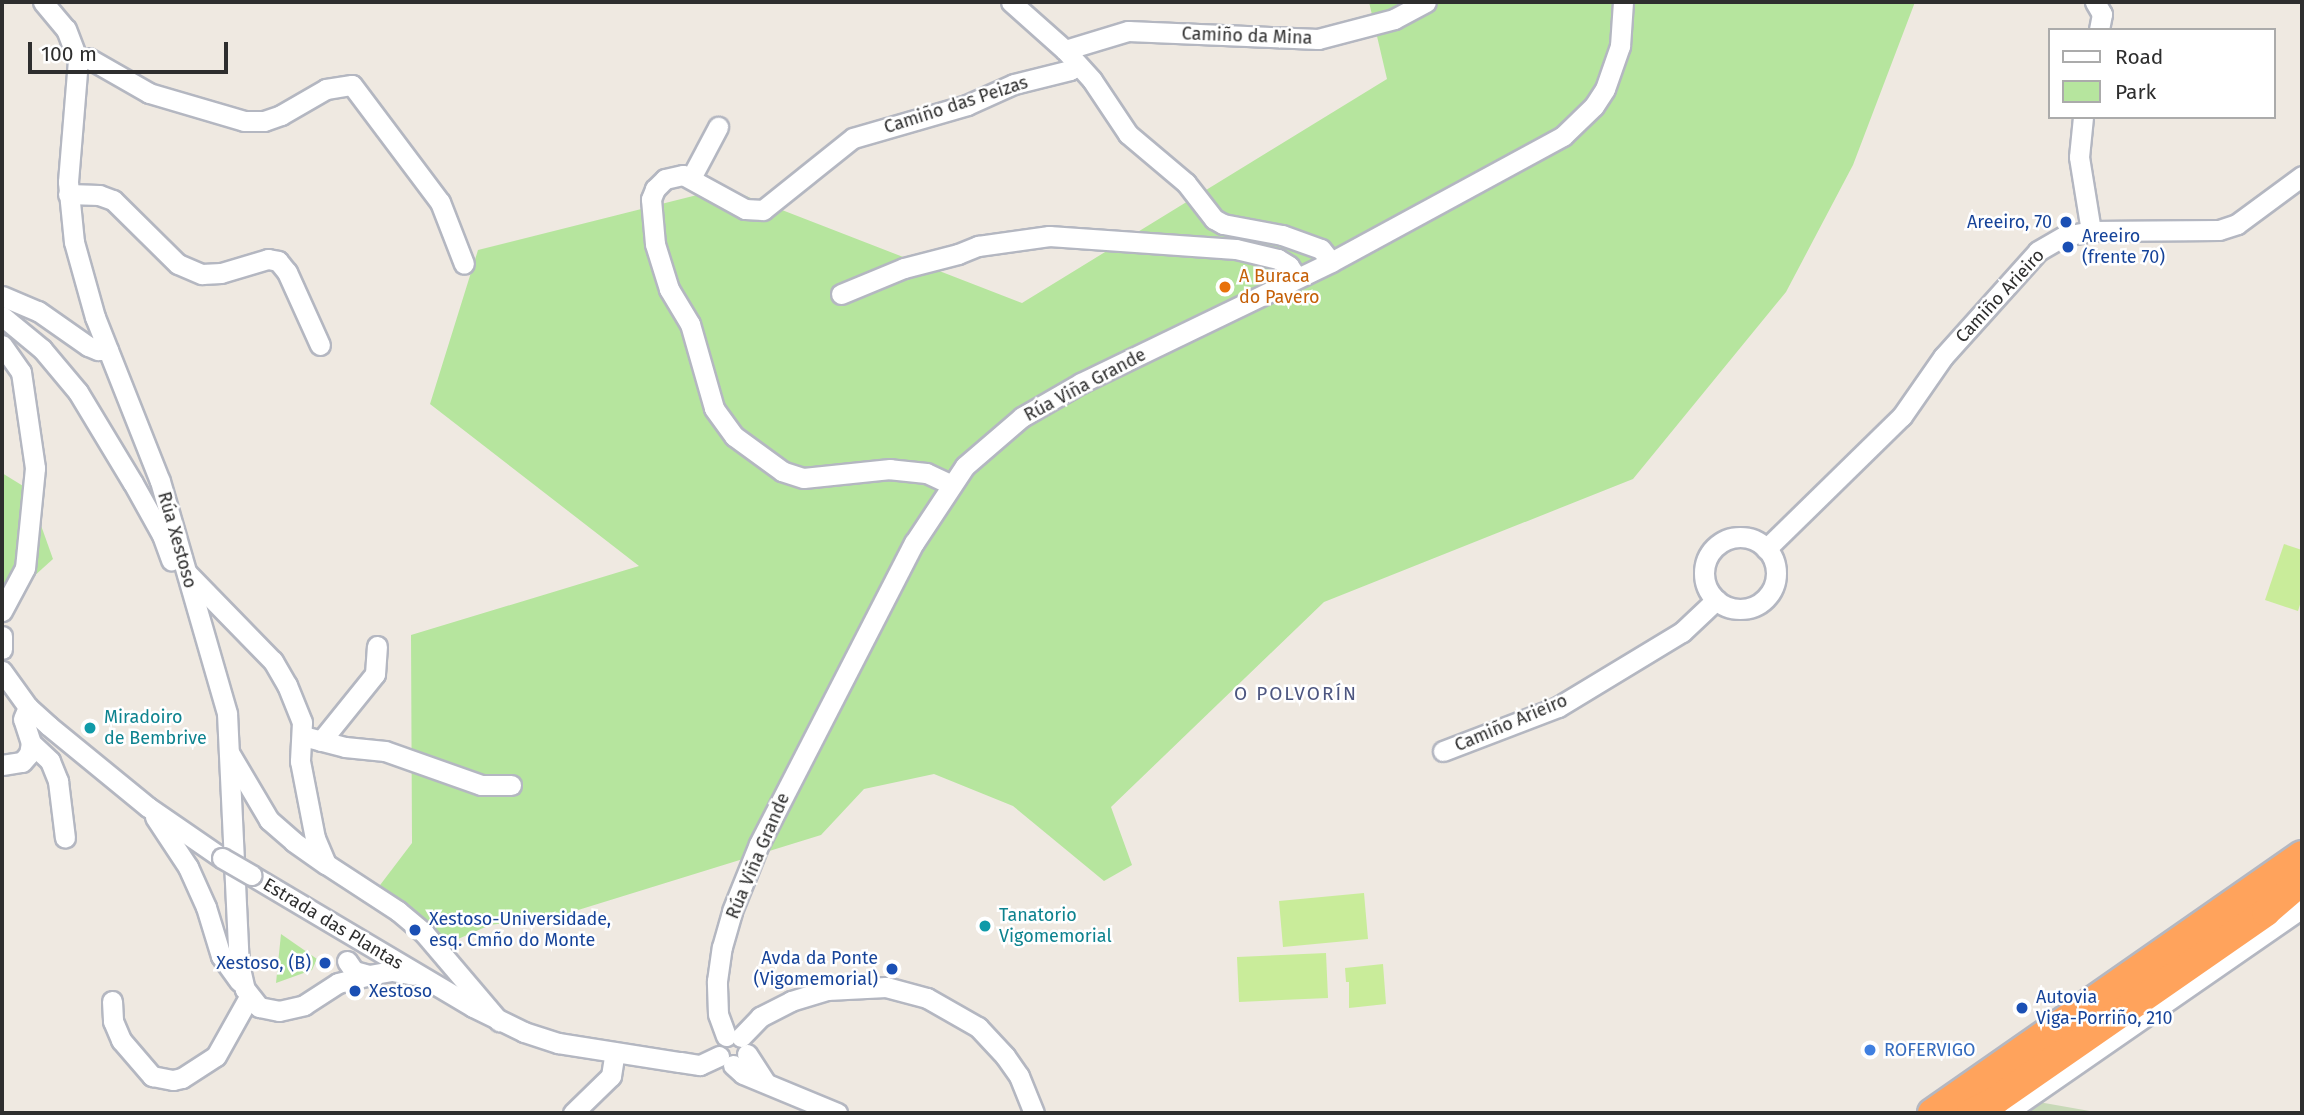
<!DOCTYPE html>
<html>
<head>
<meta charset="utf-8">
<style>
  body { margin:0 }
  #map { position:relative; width:2304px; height:1115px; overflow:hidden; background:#efe9e1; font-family:"Fira Sans",sans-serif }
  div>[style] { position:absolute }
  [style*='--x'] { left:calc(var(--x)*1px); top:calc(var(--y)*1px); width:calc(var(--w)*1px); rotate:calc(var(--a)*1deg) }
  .green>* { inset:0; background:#b6e59e }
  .cemetery>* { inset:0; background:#c8d9b8 }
  .pitch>* { inset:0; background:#c9ec9a }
  .roads { filter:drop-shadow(2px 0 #b4b7c1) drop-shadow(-2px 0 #b4b7c1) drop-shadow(0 2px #b4b7c1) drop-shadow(0 -2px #b4b7c1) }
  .minor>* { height:19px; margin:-9.5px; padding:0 9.5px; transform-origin:9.5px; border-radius:9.5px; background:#fff }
  .minor>.ring { margin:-9.5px; padding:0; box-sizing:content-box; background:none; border:19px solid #fff; border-radius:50% }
  .highway>* { height:28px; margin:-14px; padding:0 14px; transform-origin:14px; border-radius:14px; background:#ffa35c }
  .bridges { filter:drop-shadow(2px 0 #b4b7c1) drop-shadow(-2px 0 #b4b7c1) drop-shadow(0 2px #b4b7c1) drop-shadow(0 -2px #b4b7c1) }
  .minor-bridge>* { height:19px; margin:-9.5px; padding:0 9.5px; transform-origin:9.5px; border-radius:9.5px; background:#fff }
  .dots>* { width:19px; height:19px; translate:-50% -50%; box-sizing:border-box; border:4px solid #fff; border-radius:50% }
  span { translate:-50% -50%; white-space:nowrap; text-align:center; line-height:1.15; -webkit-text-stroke:5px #fff; paint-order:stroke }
  .street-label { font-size:18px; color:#2e2e2e }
  .transit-label { font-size:18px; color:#164399 }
  .right { translate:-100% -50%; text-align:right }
  .left { translate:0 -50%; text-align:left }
  .food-label { font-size:18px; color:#c56008 }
  .culture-label { font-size:18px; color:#0d838f }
  .shop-label { font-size:18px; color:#366cbe }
  .neighbourhood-label { font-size:19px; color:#4d5680; letter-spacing:2px }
  .frame { position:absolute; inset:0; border:4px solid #2e2e2e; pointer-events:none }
  .legend { position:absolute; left:2048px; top:28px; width:228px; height:91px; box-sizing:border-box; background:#fff; border:2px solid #ababab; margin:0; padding:9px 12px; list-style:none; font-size:21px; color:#2e2e2e }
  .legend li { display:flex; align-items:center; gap:14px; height:35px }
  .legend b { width:35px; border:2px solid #ababab }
  .scale { position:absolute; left:28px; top:42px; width:200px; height:32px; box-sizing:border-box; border:4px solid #2e2e2e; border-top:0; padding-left:9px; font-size:21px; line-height:24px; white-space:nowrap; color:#2e2e2e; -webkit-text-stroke:5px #fff; paint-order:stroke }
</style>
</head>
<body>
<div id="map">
  <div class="green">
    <i style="clip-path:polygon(1369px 2px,1915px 2px,1853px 165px,1786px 292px,1633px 479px,1324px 602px,1111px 807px,1132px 865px,1104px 881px,1013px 806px,934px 774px,864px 789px,821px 835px,562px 915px,490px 925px,442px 946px,413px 911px,371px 897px,412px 843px,411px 635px,639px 566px,430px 404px,478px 250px,725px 188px,1022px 303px,1387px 79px)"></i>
    <i style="clip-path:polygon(2px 473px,28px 489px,53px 559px,2px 605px)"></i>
    <i style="clip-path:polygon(281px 934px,317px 959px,312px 970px,276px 983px)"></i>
  </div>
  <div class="cemetery">
    <i style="clip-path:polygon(2033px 1101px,2101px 1113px,2031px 1113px)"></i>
  </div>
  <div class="pitch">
    <i style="clip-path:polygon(2284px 544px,2302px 550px,2302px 598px,2298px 611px,2265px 600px)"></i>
    <i style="clip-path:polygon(1364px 893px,1368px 939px,1283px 947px,1279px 901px)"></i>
    <i style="clip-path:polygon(1326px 953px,1328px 998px,1239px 1002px,1237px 957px)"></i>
    <i style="clip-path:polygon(1383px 964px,1386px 1004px,1349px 1008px,1349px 982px,1346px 982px,1345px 968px)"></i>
  </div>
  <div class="roads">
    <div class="minor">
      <i style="--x:43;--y:2;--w:35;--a:50"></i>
      <i style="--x:66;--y:29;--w:33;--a:69"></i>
      <i style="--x:78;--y:60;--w:122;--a:94.7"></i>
      <i style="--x:68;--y:182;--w:60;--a:84.3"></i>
      <i style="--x:74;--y:242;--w:78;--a:74.4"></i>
      <i style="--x:95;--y:317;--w:176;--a:68.4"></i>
      <i style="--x:160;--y:481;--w:241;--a:73.9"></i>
      <i style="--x:227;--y:713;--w:251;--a:87.3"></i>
      <i style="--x:239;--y:964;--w:26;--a:77"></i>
      <i style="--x:245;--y:989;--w:23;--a:52"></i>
      <i style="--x:259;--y:1007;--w:20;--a:11"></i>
      <i style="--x:279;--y:1011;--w:26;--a:-13"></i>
      <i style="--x:304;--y:1005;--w:40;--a:-32.9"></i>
      <i style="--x:338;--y:983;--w:32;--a:-14"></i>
      <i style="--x:1011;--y:2;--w:72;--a:41.6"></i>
      <i style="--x:1065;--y:50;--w:40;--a:48"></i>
      <i style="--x:1092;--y:80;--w:65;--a:56.3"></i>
      <i style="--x:1128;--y:134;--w:76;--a:40.2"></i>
      <i style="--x:1186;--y:183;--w:46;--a:52.1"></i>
      <i style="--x:1214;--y:219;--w:10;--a:29"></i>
      <i style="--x:1223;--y:224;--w:60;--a:10.6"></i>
      <i style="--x:1282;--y:235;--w:41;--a:19.7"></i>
      <i style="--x:1321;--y:249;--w:16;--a:52"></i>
      <i style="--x:2095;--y:2;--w:14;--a:60"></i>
      <i style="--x:2102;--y:14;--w:16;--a:101"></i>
      <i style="--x:1065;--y:50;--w:66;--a:-16.8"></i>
      <i style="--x:1128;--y:31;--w:190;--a:2.4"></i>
      <i style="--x:1318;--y:39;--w:79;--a:-14.7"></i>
      <i style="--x:1394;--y:19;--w:36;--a:-28"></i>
      <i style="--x:78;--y:60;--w:10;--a:-11"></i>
      <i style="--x:88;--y:58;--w:70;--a:29.8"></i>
      <i style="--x:149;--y:93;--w:99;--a:16.4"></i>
      <i style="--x:244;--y:121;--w:20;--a:0"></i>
      <i style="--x:264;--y:121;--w:18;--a:-19"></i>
      <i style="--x:281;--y:115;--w:52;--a:-30"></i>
      <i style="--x:326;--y:89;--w:26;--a:-9"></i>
      <i style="--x:352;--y:85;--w:146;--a:53.1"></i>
      <i style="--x:440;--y:202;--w:66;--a:68.8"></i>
      <i style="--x:2083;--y:117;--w:40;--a:95.7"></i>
      <i style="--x:2079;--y:157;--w:75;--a:80.8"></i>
      <i style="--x:691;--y:178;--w:58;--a:-62.1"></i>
      <i style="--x:68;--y:194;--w:31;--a:2"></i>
      <i style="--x:99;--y:195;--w:15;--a:20"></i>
      <i style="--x:113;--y:200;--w:91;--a:44.6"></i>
      <i style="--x:178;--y:264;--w:26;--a:23"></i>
      <i style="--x:202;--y:274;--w:19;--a:-3"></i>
      <i style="--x:221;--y:273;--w:49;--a:-16.6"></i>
      <i style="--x:268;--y:259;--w:10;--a:11"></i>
      <i style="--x:278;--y:261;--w:14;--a:51"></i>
      <i style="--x:287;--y:272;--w:80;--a:65.7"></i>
      <i style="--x:841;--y:294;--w:68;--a:-22.4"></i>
      <i style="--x:904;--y:268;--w:56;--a:-14.5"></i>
      <i style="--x:958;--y:254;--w:22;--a:-22"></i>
      <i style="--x:978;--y:246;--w:72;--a:-8"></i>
      <i style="--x:1049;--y:236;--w:187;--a:4"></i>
      <i style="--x:1236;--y:249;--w:43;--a:13.4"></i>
      <i style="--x:1278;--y:259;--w:13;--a:32"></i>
      <i style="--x:1289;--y:266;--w:14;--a:56"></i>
      <i style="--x:2;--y:296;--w:39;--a:23"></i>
      <i style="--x:38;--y:311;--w:61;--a:35"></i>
      <i style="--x:88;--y:346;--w:11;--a:22"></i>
      <i style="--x:98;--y:350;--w:10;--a:0"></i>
      <i style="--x:2;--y:316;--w:52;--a:39.5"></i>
      <i style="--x:42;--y:349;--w:56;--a:50.1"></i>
      <i style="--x:78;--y:392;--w:106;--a:58.9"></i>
      <i style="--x:133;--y:483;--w:60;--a:60.9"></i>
      <i style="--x:162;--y:535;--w:27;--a:70"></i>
      <i style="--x:2;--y:345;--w:33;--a:55"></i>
      <i style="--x:21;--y:372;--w:97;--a:81.7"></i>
      <i style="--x:35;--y:468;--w:100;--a:95.7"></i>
      <i style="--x:25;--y:568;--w:49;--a:118.1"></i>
      <i style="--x:950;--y:484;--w:26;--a:-155"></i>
      <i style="--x:926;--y:473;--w:36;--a:-174"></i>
      <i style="--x:890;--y:469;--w:87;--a:174.1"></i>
      <i style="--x:803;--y:478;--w:22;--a:-162"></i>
      <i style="--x:782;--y:471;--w:59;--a:-143.9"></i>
      <i style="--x:734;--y:436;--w:34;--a:-126"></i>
      <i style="--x:714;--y:408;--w:87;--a:-105.9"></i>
      <i style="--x:690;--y:324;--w:41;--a:-121"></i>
      <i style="--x:669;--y:289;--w:47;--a:-107.3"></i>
      <i style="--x:655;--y:244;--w:45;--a:-95.1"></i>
      <i style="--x:651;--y:199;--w:11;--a:-68"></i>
      <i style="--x:655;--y:189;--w:14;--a:-45"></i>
      <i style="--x:665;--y:179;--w:18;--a:-13"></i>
      <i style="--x:683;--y:175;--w:71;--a:28.7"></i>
      <i style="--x:745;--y:209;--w:18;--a:3"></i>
      <i style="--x:763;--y:210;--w:115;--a:-38.7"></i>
      <i style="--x:853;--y:138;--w:119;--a:-16.1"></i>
      <i style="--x:967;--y:105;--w:51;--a:-24.1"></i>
      <i style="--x:1014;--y:84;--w:58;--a:-14"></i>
      <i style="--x:1070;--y:70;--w:9;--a:-32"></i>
      <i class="ring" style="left:1704px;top:537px;width:53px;height:53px"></i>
      <i style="--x:1766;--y:549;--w:190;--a:-44.4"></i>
      <i style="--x:1902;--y:416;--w:72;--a:-55.2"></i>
      <i style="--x:1943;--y:357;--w:142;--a:-48.1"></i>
      <i style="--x:2038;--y:251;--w:30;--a:-30"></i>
      <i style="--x:2064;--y:236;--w:27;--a:-10"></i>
      <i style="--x:2091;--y:231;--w:128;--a:-0.4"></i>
      <i style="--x:2219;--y:230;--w:19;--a:-18"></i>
      <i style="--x:2237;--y:224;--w:81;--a:-36.4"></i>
      <i style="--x:187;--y:573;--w:123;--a:45.7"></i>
      <i style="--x:273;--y:661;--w:28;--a:60"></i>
      <i style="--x:287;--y:685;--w:40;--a:68"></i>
      <i style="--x:302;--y:722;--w:39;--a:93"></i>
      <i style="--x:300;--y:761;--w:78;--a:79"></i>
      <i style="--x:315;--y:838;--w:28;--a:67"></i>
      <i style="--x:326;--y:864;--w:86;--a:33.1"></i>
      <i style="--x:398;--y:911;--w:34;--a:40"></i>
      <i style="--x:424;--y:933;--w:116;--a:49.6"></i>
      <i style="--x:2;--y:636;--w:13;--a:90"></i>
      <i style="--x:2;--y:671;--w:44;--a:54.2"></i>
      <i style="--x:28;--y:707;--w:28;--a:42"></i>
      <i style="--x:49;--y:726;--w:128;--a:39.3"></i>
      <i style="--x:148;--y:807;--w:90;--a:34.6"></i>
      <i style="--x:303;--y:736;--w:43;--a:14.7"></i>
      <i style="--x:345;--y:747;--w:40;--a:5.7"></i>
      <i style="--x:385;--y:751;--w:102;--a:19.5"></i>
      <i style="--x:481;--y:785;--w:30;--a:0"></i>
      <i style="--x:321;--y:741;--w:86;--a:-51.1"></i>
      <i style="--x:375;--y:674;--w:28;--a:-86"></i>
      <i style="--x:31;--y:743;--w:26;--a:43"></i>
      <i style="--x:50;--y:761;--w:22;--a:68"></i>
      <i style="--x:58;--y:781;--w:57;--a:83"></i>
      <i style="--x:1443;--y:751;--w:123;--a:-20.9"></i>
      <i style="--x:1558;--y:707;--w:145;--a:-31.2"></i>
      <i style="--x:1682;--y:632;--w:47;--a:-43.3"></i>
      <i style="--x:230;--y:754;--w:77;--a:59.4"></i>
      <i style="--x:269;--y:820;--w:33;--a:41"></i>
      <i style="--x:294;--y:842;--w:39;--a:35"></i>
      <i style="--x:2;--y:765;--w:20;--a:-9"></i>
      <i style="--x:22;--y:762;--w:11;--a:-49"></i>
      <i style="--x:29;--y:754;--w:11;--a:-80"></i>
      <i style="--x:31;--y:743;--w:25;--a:-108"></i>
      <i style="--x:23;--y:719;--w:13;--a:-67"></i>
      <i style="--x:155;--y:817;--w:60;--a:56.6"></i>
      <i style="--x:188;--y:867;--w:44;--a:65.8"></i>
      <i style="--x:206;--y:907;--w:51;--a:73"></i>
      <i style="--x:221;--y:956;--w:31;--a:54"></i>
      <i style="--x:251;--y:875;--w:258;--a:30.7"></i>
      <i style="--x:473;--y:1007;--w:57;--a:26.1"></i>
      <i style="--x:524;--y:1032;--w:36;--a:18"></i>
      <i style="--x:558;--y:1043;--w:123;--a:8.9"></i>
      <i style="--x:680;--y:1062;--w:20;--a:9"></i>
      <i style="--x:700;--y:1065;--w:21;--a:-25"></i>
      <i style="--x:347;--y:961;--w:12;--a:55"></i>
      <i style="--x:354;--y:971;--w:16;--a:15"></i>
      <i style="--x:369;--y:975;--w:23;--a:-10"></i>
      <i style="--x:392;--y:971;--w:22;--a:10"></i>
      <i style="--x:112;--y:1001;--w:20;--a:87"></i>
      <i style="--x:113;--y:1021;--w:21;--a:67"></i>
      <i style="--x:121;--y:1040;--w:48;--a:49.3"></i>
      <i style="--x:152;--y:1076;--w:21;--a:11"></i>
      <i style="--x:173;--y:1080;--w:9;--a:-13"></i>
      <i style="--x:182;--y:1078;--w:40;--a:-32.9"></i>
      <i style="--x:216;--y:1056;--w:68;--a:-60.8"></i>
      <i style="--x:726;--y:1036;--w:23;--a:-110"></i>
      <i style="--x:718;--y:1014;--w:33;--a:-92"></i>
      <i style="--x:717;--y:981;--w:34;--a:-82"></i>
      <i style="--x:722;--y:947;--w:37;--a:-74"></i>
      <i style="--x:732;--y:911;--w:72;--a:-68.1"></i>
      <i style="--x:759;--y:844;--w:339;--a:-62.8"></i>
      <i style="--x:914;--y:543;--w:92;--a:-56.5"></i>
      <i style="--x:965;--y:466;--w:75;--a:-40.7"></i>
      <i style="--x:1022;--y:417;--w:68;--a:-30"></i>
      <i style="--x:1081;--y:383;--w:278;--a:-25.8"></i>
      <i style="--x:1331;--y:262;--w:264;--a:-28.5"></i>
      <i style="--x:1563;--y:136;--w:43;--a:-44.1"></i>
      <i style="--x:1594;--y:106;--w:20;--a:-57"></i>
      <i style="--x:1605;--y:89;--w:46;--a:-70.8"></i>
      <i style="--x:1620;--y:46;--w:44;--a:-86.1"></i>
      <i style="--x:741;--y:1037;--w:28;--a:-46"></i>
      <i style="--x:760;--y:1017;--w:35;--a:-27"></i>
      <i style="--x:791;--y:1001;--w:38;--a:-17"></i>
      <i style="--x:827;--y:990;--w:59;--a:-2.9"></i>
      <i style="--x:886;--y:987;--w:42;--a:15"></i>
      <i style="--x:927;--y:998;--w:59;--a:29.6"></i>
      <i style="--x:978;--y:1027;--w:40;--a:47"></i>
      <i style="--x:1005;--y:1056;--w:24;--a:55"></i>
      <i style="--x:1019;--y:1076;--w:40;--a:68"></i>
      <i style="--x:747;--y:1054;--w:33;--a:57"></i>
      <i style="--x:733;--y:1065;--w:13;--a:42"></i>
      <i style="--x:743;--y:1074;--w:102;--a:22.5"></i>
      <i style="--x:573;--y:1113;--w:53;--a:-44.2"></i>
      <i style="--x:611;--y:1076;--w:24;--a:-81"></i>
      <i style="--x:2006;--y:1113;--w:360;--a:-34.7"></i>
    </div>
    <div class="highway">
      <i style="--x:1932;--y:1113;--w:451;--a:-34.9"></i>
      <i style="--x:1971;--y:1113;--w:28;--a:-27"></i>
      <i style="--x:1996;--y:1100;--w:329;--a:-34.8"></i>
      <i style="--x:2266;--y:912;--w:48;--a:-40.7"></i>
    </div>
  </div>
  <div class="bridges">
    <div class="minor-bridge">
      <i style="--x:222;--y:858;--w:34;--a:30"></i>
    </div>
  </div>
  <div class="dots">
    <i style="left:2066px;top:222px;background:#1a4fb4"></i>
    <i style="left:2068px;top:247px;background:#1a4fb4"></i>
    <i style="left:1225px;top:287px;background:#e8710a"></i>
    <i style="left:90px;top:728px;background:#0f9aa8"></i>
    <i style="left:985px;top:926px;background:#0f9aa8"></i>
    <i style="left:415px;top:930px;background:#1a4fb4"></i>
    <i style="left:325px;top:963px;background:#1a4fb4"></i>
    <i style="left:892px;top:969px;background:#1a4fb4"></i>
    <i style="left:355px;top:991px;background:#1a4fb4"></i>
    <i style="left:2022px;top:1008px;background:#1a4fb4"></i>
    <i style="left:1870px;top:1050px;background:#3f7fe0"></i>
  </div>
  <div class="street-label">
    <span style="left:1247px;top:36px;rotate:2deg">Camiño da Mina</span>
    <span style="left:956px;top:105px;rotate:-18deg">Camiño das Peizas</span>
    <span style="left:2000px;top:296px;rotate:-47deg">Camiño Arieiro</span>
    <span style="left:1085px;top:385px;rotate:-28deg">Rúa Viña Grande</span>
    <span style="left:177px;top:540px;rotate:74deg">Rúa Xestoso</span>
    <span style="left:1511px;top:723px;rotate:-23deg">Camiño Arieiro</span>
    <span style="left:758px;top:856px;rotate:-67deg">Rúa Viña Grande</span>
    <span style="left:333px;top:924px;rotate:31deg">Estrada das Plantas</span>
  </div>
  <div class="transit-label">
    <span class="right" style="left:2052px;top:222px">Areeiro, 70</span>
    <span class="left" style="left:2082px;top:247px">Areeiro<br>(frente 70)</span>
    <span class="left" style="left:429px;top:930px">Xestoso-Universidade,<br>esq. Cmño do Monte</span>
    <span class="right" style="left:878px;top:969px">Avda da Ponte<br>(Vigomemorial)</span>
    <span class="right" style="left:311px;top:963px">Xestoso, (B)</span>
    <span class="left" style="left:369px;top:991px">Xestoso</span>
    <span class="left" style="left:2036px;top:1008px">Autovia<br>Viga-Porriño, 210</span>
  </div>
  <div class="food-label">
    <span class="left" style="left:1239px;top:287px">A Buraca<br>do Pavero</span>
  </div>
  <div class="culture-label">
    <span class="left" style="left:104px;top:728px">Miradoiro<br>de Bembrive</span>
    <span class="left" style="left:999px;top:926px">Tanatorio<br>Vigomemorial</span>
  </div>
  <div class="shop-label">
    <span class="left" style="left:1884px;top:1050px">ROFERVIGO</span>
  </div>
  <div class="neighbourhood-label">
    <span style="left:1296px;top:694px">O POLVORÍN</span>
  </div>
  <div class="frame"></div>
  <ul class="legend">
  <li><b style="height:9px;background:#fff"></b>Road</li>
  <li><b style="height:19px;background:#b6e59e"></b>Park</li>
  </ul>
  <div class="scale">100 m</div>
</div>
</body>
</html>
